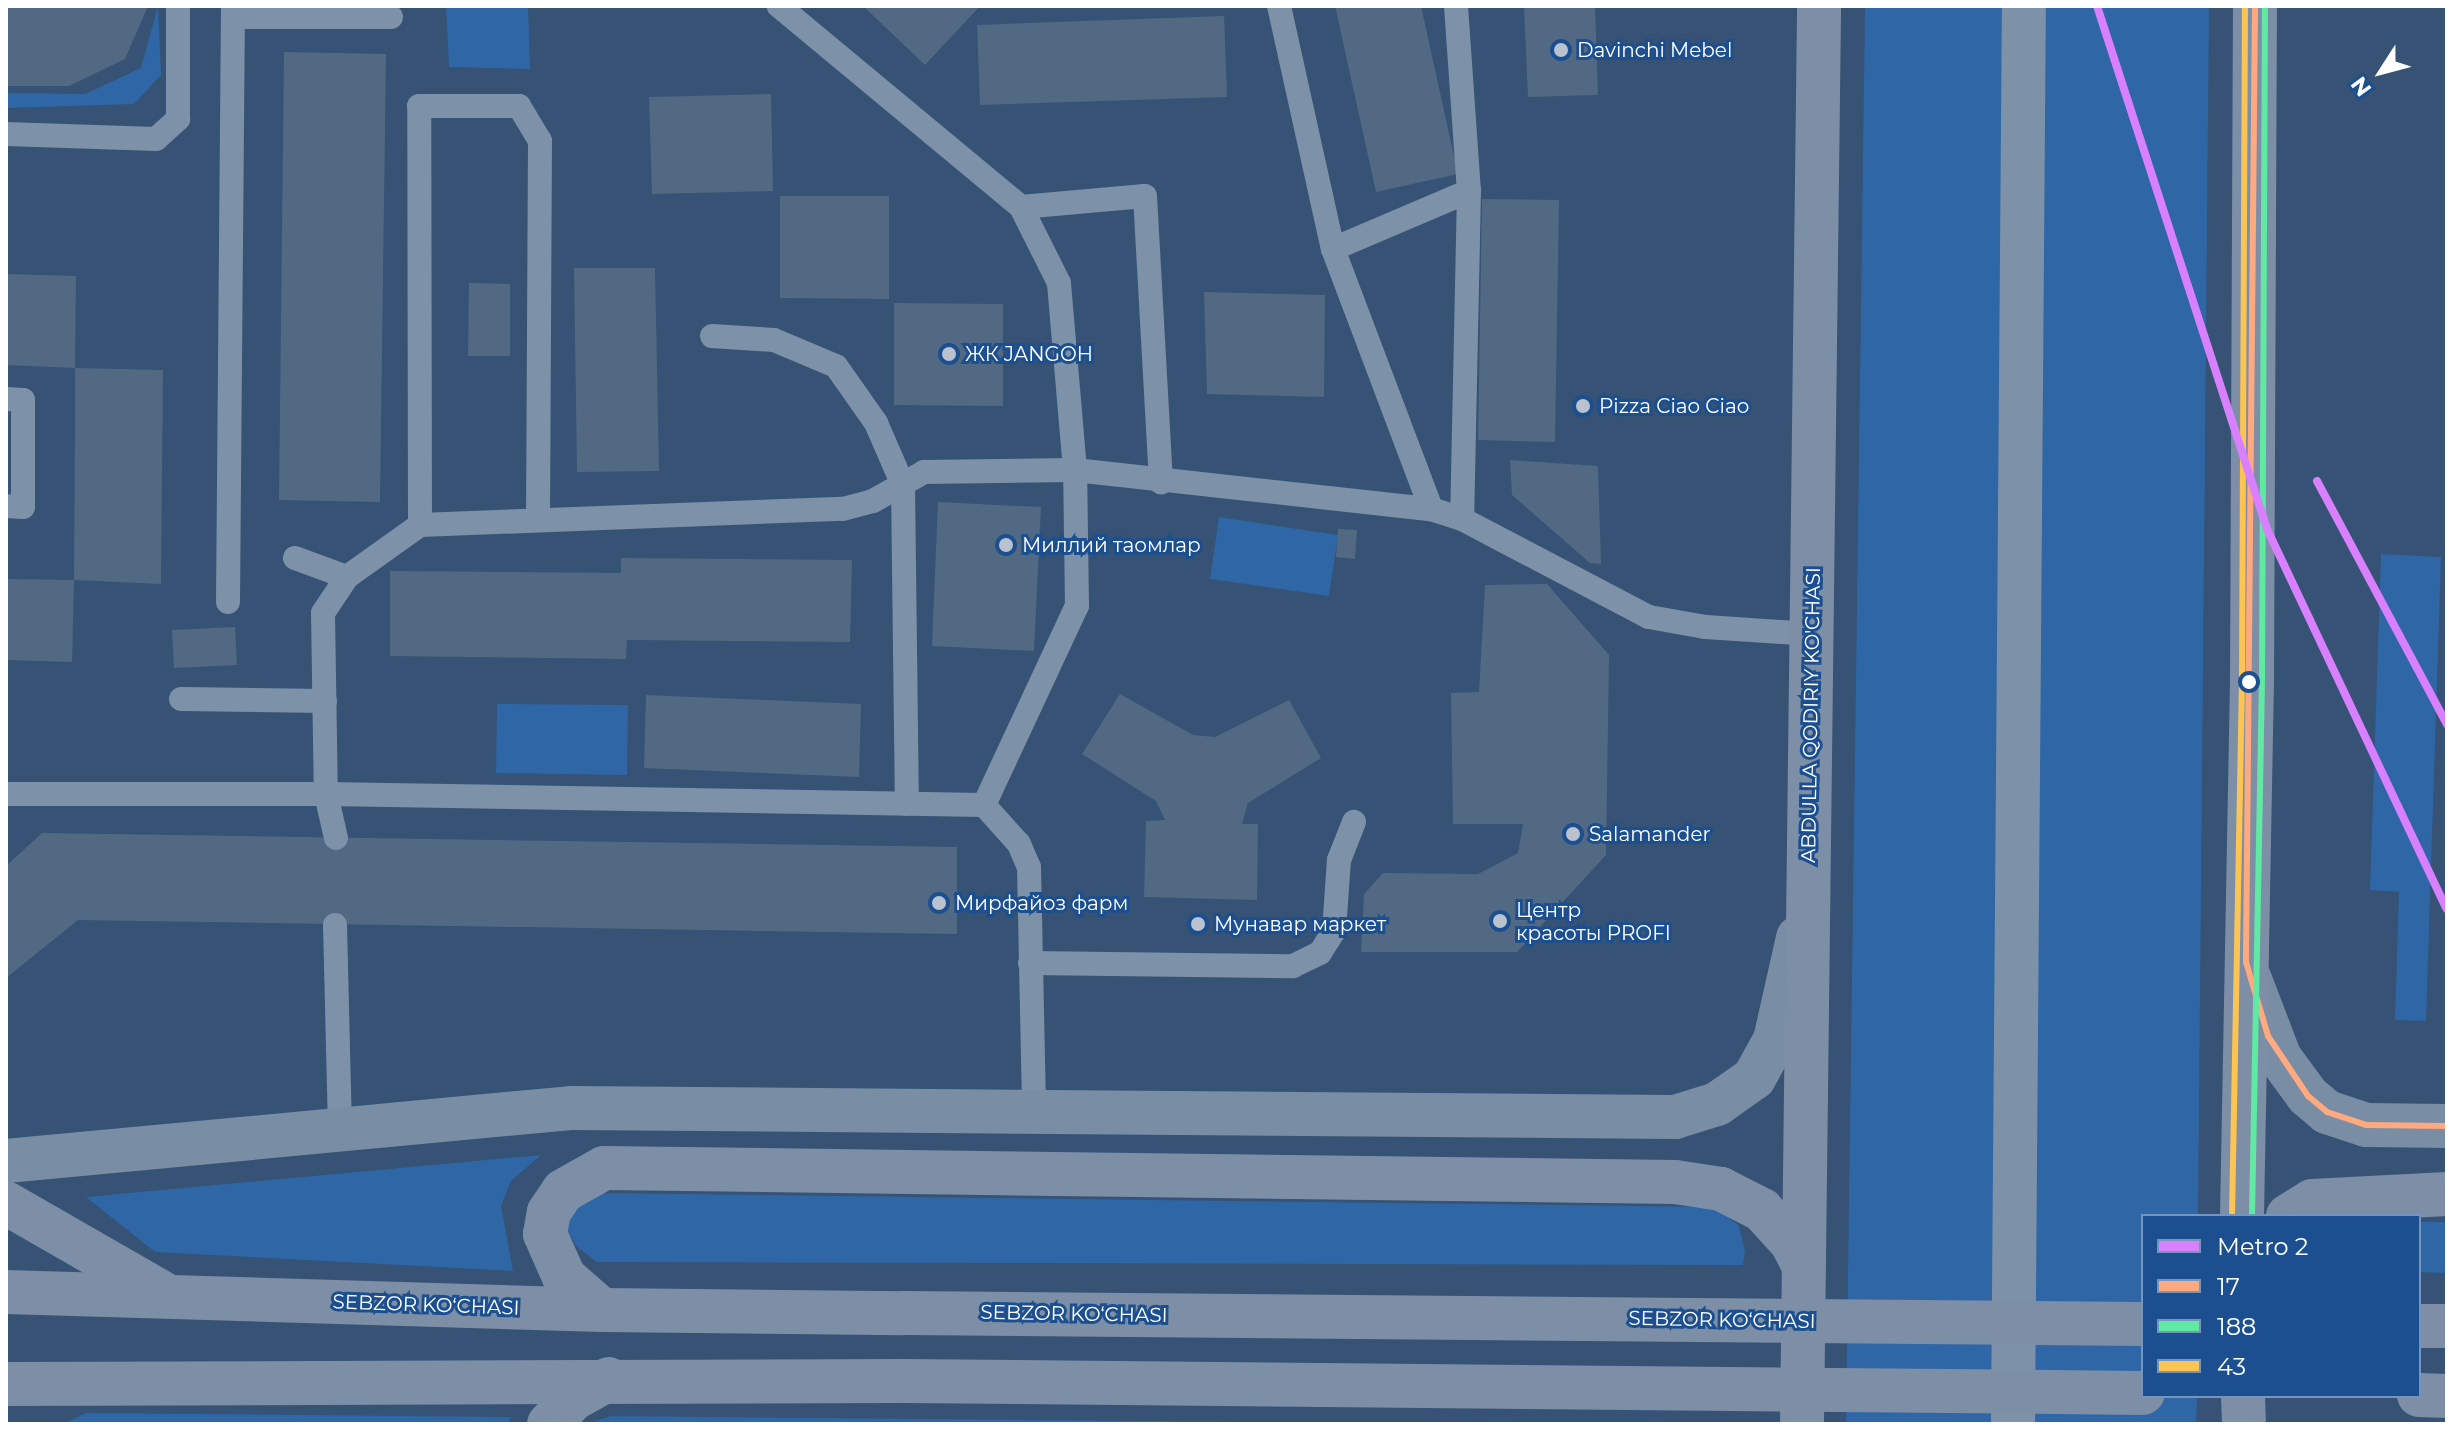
<!DOCTYPE html>
<html>
<head>
<meta charset="utf-8">
<style>
  body { margin:0 }
  #map { position:relative; width:2453px; height:1430px; overflow:hidden; background:#365274; font-family:Montserrat,sans-serif }
  div>[style] { position:absolute }
  [style*='--x'] { left:calc(var(--x)*1px); top:calc(var(--y)*1px); width:calc(var(--w)*1px); rotate:calc(var(--a)*1deg) }
  .green>* { inset:0; background:#2f66a5 }
  .building>* { inset:0; background:#526984 }
  .lane>* { height:24px; margin:-12px; padding:0 12px; transform-origin:12px; border-radius:12px; background:#7d92a8 }
  .street>* { height:44px; margin:-22px; padding:0 22px; transform-origin:22px; border-radius:22px; background:#7d92a8 }
  .secondary>* { height:44px; margin:-22px; padding:0 22px; transform-origin:22px; border-radius:22px; background:#798da4 }
  .primary>* { height:44px; margin:-22px; padding:0 22px; transform-origin:22px; border-radius:22px; background:#7d8ea7 }
  .primary-bridge>* { height:44px; margin:-22px; padding:0 22px; transform-origin:22px; border-radius:22px; background:#7d8ea7 }
  .bus-1>* { height:6px; margin:-3px; padding:0 3px; transform-origin:3px; border-radius:3px; background:#ffa980 }
  .bus-2>* { height:6px; margin:-3px; padding:0 3px; transform-origin:3px; border-radius:3px; background:#60e9a3 }
  .bus-3>* { height:6px; margin:-3px; padding:0 3px; transform-origin:3px; border-radius:3px; background:#fcc553 }
  .metro-1>* { height:8px; margin:-4px; padding:0 4px; transform-origin:4px; border-radius:4px; background:#d880ff }
  .dots>* { width:22px; height:22px; translate:-50% -50%; box-sizing:border-box; border:4px solid #1b4f8f; border-radius:50% }
  span { translate:-50% -50%; white-space:nowrap; text-align:center; line-height:1.15; -webkit-text-stroke:6px #1b4f8f; paint-order:stroke }
  .poi-label { font-size:20px; color:#fff }
  .left { translate:0 -50%; text-align:left }
  .street-label { font-size:20px; color:#fff }
  .frame { position:absolute; inset:0; border:8px solid #fff; pointer-events:none }
  .legend { position:absolute; left:2141px; top:1214px; width:280px; height:184px; box-sizing:border-box; background:#1b4f8f; border:2px solid #7695bc; margin:0; padding:10px 14px; list-style:none; font-size:24px; color:#fff }
  .legend li { display:flex; align-items:center; gap:16px; height:40px }
  .legend b { width:40px; border:2px solid #7695bc }
  .north { position:absolute; left:2341px; top:32px; width:80px; height:80px; -webkit-text-stroke:6px #1b4f8f; paint-order:stroke; rotate:234deg; font-size:22px; font-weight:700; line-height:32px; text-align:center; color:#fff }
  .north::after { content:''; display:block; margin:auto; width:28px; height:36px; background:#fff; clip-path:polygon(50% 0,100% 100%,50% 72%,0 100%) }
</style>
</head>
<body>
<div id="map">
  <div class="green">
    <i style="clip-path:polygon(158px 6px,161px 75px,134px 104px,6px 108px,6px 93px,85px 94px,141px 68px)"></i>
    <i style="clip-path:polygon(446px 6px,528px 6px,530px 69px,449px 67px)"></i>
    <i style="clip-path:polygon(1865px 6px,2209px 6px,2198px 1216px,2143px 1216px,2143px 1396px,2197px 1396px,2196px 1424px,1846px 1424px)"></i>
    <i style="clip-path:polygon(1219px 517px,1338px 535px,1329px 596px,1210px 579px)"></i>
    <i style="clip-path:polygon(2381px 554px,2441px 557px,2426px 1021px,2395px 1020px,2399px 892px,2370px 890px)"></i>
    <i style="clip-path:polygon(497px 704px,628px 705px,627px 775px,496px 773px)"></i>
    <i style="clip-path:polygon(541px 1155px,511px 1181px,501px 1206px,513px 1271px,155px 1252px,86px 1197px)"></i>
    <i style="clip-path:polygon(598px 1193px,1716px 1207px,1739px 1226px,1745px 1252px,1743px 1265px,597px 1262px,576px 1246px,567px 1229px,575px 1205px)"></i>
    <i style="clip-path:polygon(2419px 1222px,2447px 1222px,2447px 1273px,2419px 1272px)"></i>
    <i style="clip-path:polygon(86px 1413px,511px 1417px,508px 1424px,68px 1422px)"></i>
    <i style="clip-path:polygon(611px 1416px,1460px 1424px,587px 1424px)"></i>
  </div>
  <div class="building">
    <i style="clip-path:polygon(6px 6px,148px 6px,125px 59px,69px 86px,6px 86px)"></i>
    <i style="clip-path:polygon(863px 6px,980px 6px,925px 65px)"></i>
    <i style="clip-path:polygon(1335px 6px,1421px 6px,1458px 174px,1376px 192px)"></i>
    <i style="clip-path:polygon(1524px 6px,1595px 6px,1598px 95px,1528px 97px)"></i>
    <i style="clip-path:polygon(1224px 16px,1227px 97px,980px 105px,977px 25px)"></i>
    <i style="clip-path:polygon(284px 52px,386px 54px,380px 502px,279px 500px)"></i>
    <i style="clip-path:polygon(771px 94px,773px 191px,652px 194px,649px 97px)"></i>
    <i style="clip-path:polygon(780px 196px,889px 196px,889px 299px,780px 298px)"></i>
    <i style="clip-path:polygon(1482px 199px,1559px 200px,1555px 442px,1478px 440px)"></i>
    <i style="clip-path:polygon(574px 268px,655px 268px,659px 471px,577px 472px)"></i>
    <i style="clip-path:polygon(6px 274px,76px 276px,75px 368px,163px 370px,161px 584px,74px 580px,72px 662px,6px 660px,6px 579px,74px 580px,75px 421px,75px 368px,6px 365px)"></i>
    <i style="clip-path:polygon(469px 283px,510px 284px,510px 356px,468px 356px)"></i>
    <i style="clip-path:polygon(1204px 292px,1325px 295px,1324px 397px,1207px 394px)"></i>
    <i style="clip-path:polygon(894px 303px,1003px 304px,1003px 406px,894px 405px)"></i>
    <i style="clip-path:polygon(1510px 460px,1598px 466px,1601px 564px,1590px 563px,1512px 495px)"></i>
    <i style="clip-path:polygon(938px 502px,1041px 507px,1034px 651px,932px 646px)"></i>
    <i style="clip-path:polygon(1338px 529px,1357px 530px,1355px 559px,1336px 557px)"></i>
    <i style="clip-path:polygon(621px 558px,852px 560px,850px 642px,627px 640px,626px 659px,390px 656px,390px 571px,621px 573px)"></i>
    <i style="clip-path:polygon(1547px 584px,1609px 655px,1606px 855px,1517px 952px,1361px 952px,1364px 894px,1383px 873px,1478px 874px,1518px 853px,1523px 824px,1453px 824px,1451px 693px,1479px 692px,1485px 585px)"></i>
    <i style="clip-path:polygon(235px 627px,237px 665px,174px 668px,172px 630px)"></i>
    <i style="clip-path:polygon(1120px 694px,1193px 735px,1215px 737px,1289px 700px,1321px 758px,1248px 803px,1242px 824px,1258px 824px,1257px 900px,1144px 897px,1146px 821px,1165px 820px,1156px 801px,1082px 754px)"></i>
    <i style="clip-path:polygon(646px 695px,861px 704px,859px 777px,644px 768px)"></i>
    <i style="clip-path:polygon(42px 833px,957px 847px,957px 934px,78px 920px,6px 978px,6px 866px)"></i>
  </div>
  <div class="lane">
    <i style="--x:1279;--y:6;--w:249;--a:77.5"></i>
    <i style="--x:1333;--y:249;--w:278;--a:69.3"></i>
    <i style="--x:1456;--y:6;--w:185;--a:86"></i>
    <i style="--x:1469;--y:191;--w:328;--a:91.2"></i>
    <i style="--x:233;--y:17;--w:158;--a:0"></i>
    <i style="--x:6;--y:134;--w:150;--a:1.9"></i>
    <i style="--x:156;--y:139;--w:30;--a:-42"></i>
    <i style="--x:178;--y:119;--w:113;--a:-90"></i>
    <i style="--x:1021;--y:207;--w:124;--a:-5.1"></i>
    <i style="--x:1145;--y:196;--w:287;--a:86.8"></i>
    <i style="--x:1333;--y:249;--w:148;--a:-23.1"></i>
    <i style="--x:712;--y:336;--w:62;--a:3.7"></i>
    <i style="--x:774;--y:340;--w:67;--a:22.8"></i>
    <i style="--x:836;--y:366;--w:70;--a:54.9"></i>
    <i style="--x:876;--y:423;--w:68;--a:66.5"></i>
    <i style="--x:903;--y:485;--w:319;--a:89.3"></i>
    <i style="--x:6;--y:399;--w:17;--a:3"></i>
    <i style="--x:23;--y:400;--w:107;--a:90"></i>
    <i style="--x:23;--y:507;--w:17;--a:-177"></i>
    <i style="--x:420;--y:525;--w:419;--a:-90.1"></i>
    <i style="--x:419;--y:106;--w:100;--a:0"></i>
    <i style="--x:519;--y:106;--w:41;--a:59"></i>
    <i style="--x:540;--y:141;--w:376;--a:90.3"></i>
    <i style="--x:295;--y:558;--w:55;--a:20.1"></i>
    <i style="--x:347;--y:577;--w:43;--a:123.7"></i>
    <i style="--x:323;--y:613;--w:181;--a:89.1"></i>
    <i style="--x:326;--y:794;--w:45;--a:77.2"></i>
    <i style="--x:347;--y:577;--w:90;--a:-35.5"></i>
    <i style="--x:420;--y:525;--w:423;--a:-2.2"></i>
    <i style="--x:843;--y:509;--w:31;--a:-15"></i>
    <i style="--x:873;--y:501;--w:59;--a:-29.6"></i>
    <i style="--x:924;--y:472;--w:151;--a:-0.8"></i>
    <i style="--x:1075;--y:470;--w:188;--a:-94.9"></i>
    <i style="--x:1059;--y:283;--w:85;--a:-116.6"></i>
    <i style="--x:1021;--y:207;--w:315;--a:-140.3"></i>
    <i style="--x:228;--y:602;--w:596;--a:-89.52"></i>
    <i style="--x:181;--y:699;--w:144;--a:0.8"></i>
    <i style="--x:6;--y:794;--w:320;--a:0"></i>
    <i style="--x:326;--y:794;--w:658;--a:0.96"></i>
    <i style="--x:984;--y:805;--w:52;--a:48.1"></i>
    <i style="--x:1019;--y:844;--w:25;--a:67"></i>
    <i style="--x:1029;--y:867;--w:246;--a:88.8"></i>
    <i style="--x:984;--y:805;--w:220;--a:-65"></i>
    <i style="--x:1077;--y:606;--w:136;--a:-90.8"></i>
    <i style="--x:1075;--y:470;--w:358;--a:6.3"></i>
    <i style="--x:1431;--y:509;--w:33;--a:18"></i>
    <i style="--x:1462;--y:519;--w:211;--a:27.7"></i>
    <i style="--x:1649;--y:617;--w:58;--a:10"></i>
    <i style="--x:1706;--y:627;--w:105;--a:3.8"></i>
    <i style="--x:335;--y:925;--w:205;--a:88.6"></i>
    <i style="--x:1030;--y:963;--w:263;--a:0.7"></i>
    <i style="--x:1293;--y:966;--w:30;--a:-26"></i>
    <i style="--x:1320;--y:953;--w:26;--a:-58"></i>
    <i style="--x:1334;--y:931;--w:71;--a:-86"></i>
    <i style="--x:1339;--y:860;--w:41;--a:-68.5"></i>
  </div>
  <div class="street">
    <i style="--x:2013;--y:1424;--w:1418;--a:-89.56"></i>
  </div>
  <div class="secondary">
    <i style="--x:2249;--y:977;--w:87;--a:69.1"></i>
    <i style="--x:2280;--y:1058;--w:47;--a:53.6"></i>
    <i style="--x:2308;--y:1096;--w:25;--a:40"></i>
    <i style="--x:2327;--y:1112;--w:41;--a:18.4"></i>
    <i style="--x:2366;--y:1125;--w:81;--a:0.7"></i>
    <i style="--x:6;--y:1161;--w:567;--a:-5.36"></i>
    <i style="--x:571;--y:1108;--w:1104;--a:0.47"></i>
    <i style="--x:1675;--y:1117;--w:44;--a:-17.2"></i>
    <i style="--x:1717;--y:1104;--w:45;--a:-35.1"></i>
    <i style="--x:1754;--y:1078;--w:43;--a:-61.1"></i>
    <i style="--x:1775;--y:1040;--w:105;--a:-77.3"></i>
  </div>
  <div class="primary">
    <i style="--x:6;--y:1203;--w:182;--a:29.9"></i>
    <i style="--x:2242;--y:1216;--w:534;--a:-88.93"></i>
    <i style="--x:2252;--y:682;--w:676;--a:-89.75"></i>
    <i style="--x:2288;--y:1216;--w:28;--a:-32"></i>
    <i style="--x:2312;--y:1201;--w:135;--a:-3"></i>
    <i style="--x:6;--y:1292;--w:596;--a:1.73"></i>
    <i style="--x:602;--y:1310;--w:301;--a:0.6"></i>
    <i style="--x:602;--y:1310;--w:50;--a:-139"></i>
    <i style="--x:564;--y:1277;--w:47;--a:-113.8"></i>
    <i style="--x:545;--y:1234;--w:22;--a:-80"></i>
    <i style="--x:549;--y:1212;--w:25;--a:-56"></i>
    <i style="--x:563;--y:1191;--w:47;--a:-29.3"></i>
    <i style="--x:604;--y:1168;--w:1071;--a:0.75"></i>
    <i style="--x:1675;--y:1182;--w:47;--a:8.7"></i>
    <i style="--x:1721;--y:1189;--w:46;--a:27.1"></i>
    <i style="--x:1762;--y:1210;--w:45;--a:47.7"></i>
    <i style="--x:1792;--y:1243;--w:25;--a:63"></i>
    <i style="--x:2419;--y:1326;--w:28;--a:0"></i>
    <i style="--x:6;--y:1384;--w:897;--a:-0.19"></i>
    <i style="--x:2419;--y:1395;--w:28;--a:2"></i>
    <i style="--x:2243;--y:1396;--w:28;--a:88"></i>
    <i style="--x:549;--y:1424;--w:35;--a:-46"></i>
    <i style="--x:573;--y:1399;--w:41;--a:-29.1"></i>
    <i style="--x:1802;--y:1424;--w:1418;--a:-89.31"></i>
  </div>
  <div class="primary-bridge">
    <i style="--x:903;--y:1313;--w:1240;--a:0.51"></i>
    <i style="--x:903;--y:1381;--w:1240;--a:0.55"></i>
  </div>
  <div class="bus-1">
    <i style="--x:2255;--y:6;--w:956;--a:90.54"></i>
    <i style="--x:2246;--y:962;--w:77;--a:73.4"></i>
    <i style="--x:2268;--y:1036;--w:72;--a:56.3"></i>
    <i style="--x:2308;--y:1096;--w:25;--a:40"></i>
    <i style="--x:2327;--y:1112;--w:41;--a:18.4"></i>
    <i style="--x:2366;--y:1125;--w:81;--a:0.7"></i>
  </div>
  <div class="bus-2">
    <i style="--x:2252;--y:1216;--w:534;--a:-88.93"></i>
    <i style="--x:2262;--y:682;--w:676;--a:-89.75"></i>
  </div>
  <div class="bus-3">
    <i style="--x:2232;--y:1216;--w:534;--a:-88.93"></i>
    <i style="--x:2242;--y:682;--w:676;--a:-89.75"></i>
  </div>
  <div class="metro-1">
    <i style="--x:2097;--y:6;--w:550;--a:71.99"></i>
    <i style="--x:2267;--y:529;--w:420;--a:64.7"></i>
    <i style="--x:2317;--y:481;--w:276;--a:61.9"></i>
  </div>
  <div class="dots">
    <i style="left:1561px;top:50px;background:#b9c2ce"></i>
    <i style="left:949px;top:354px;background:#b9c2ce"></i>
    <i style="left:1583px;top:406px;background:#b9c2ce"></i>
    <i style="left:1006px;top:545px;background:#b9c2ce"></i>
    <i style="left:2249px;top:682px;background:#fff"></i>
    <i style="left:1573px;top:834px;background:#b9c2ce"></i>
    <i style="left:939px;top:903px;background:#b9c2ce"></i>
    <i style="left:1500px;top:921px;background:#b9c2ce"></i>
    <i style="left:1198px;top:924px;background:#b9c2ce"></i>
  </div>
  <div class="poi-label">
    <span class="left" style="left:1577px;top:50px">Davinchi Mebel</span>
    <span class="left" style="left:965px;top:354px">ЖК JANGOH</span>
    <span class="left" style="left:1599px;top:406px">Pizza Ciao Ciao</span>
    <span class="left" style="left:1022px;top:545px">Миллий таомлар</span>
    <span class="left" style="left:1589px;top:834px">Salamander</span>
    <span class="left" style="left:955px;top:903px">Мирфайоз фарм</span>
    <span class="left" style="left:1516px;top:922px">Центр<br>красоты PROFI</span>
    <span class="left" style="left:1214px;top:924px">Мунавар маркет</span>
  </div>
  <div class="street-label">
    <span style="left:1811px;top:715px;rotate:-89deg">ABDULLA QODIRIY KO'CHASI</span>
    <span style="left:426px;top:1305px;rotate:2deg">SEBZOR KO‘CHASI</span>
    <span style="left:1074px;top:1314px;rotate:1deg">SEBZOR KO‘CHASI</span>
    <span style="left:1722px;top:1320px;rotate:1deg">SEBZOR KO‘CHASI</span>
  </div>
  <div class="frame"></div>
  <ul class="legend">
  <li><b style="height:10px;background:#d880ff"></b>Metro 2</li>
  <li><b style="height:10px;background:#ffa980"></b>17</li>
  <li><b style="height:10px;background:#60e9a3"></b>188</li>
  <li><b style="height:10px;background:#fcc553"></b>43</li>
  </ul>
  <div class="north">N</div>
</div>
</body>
</html>
